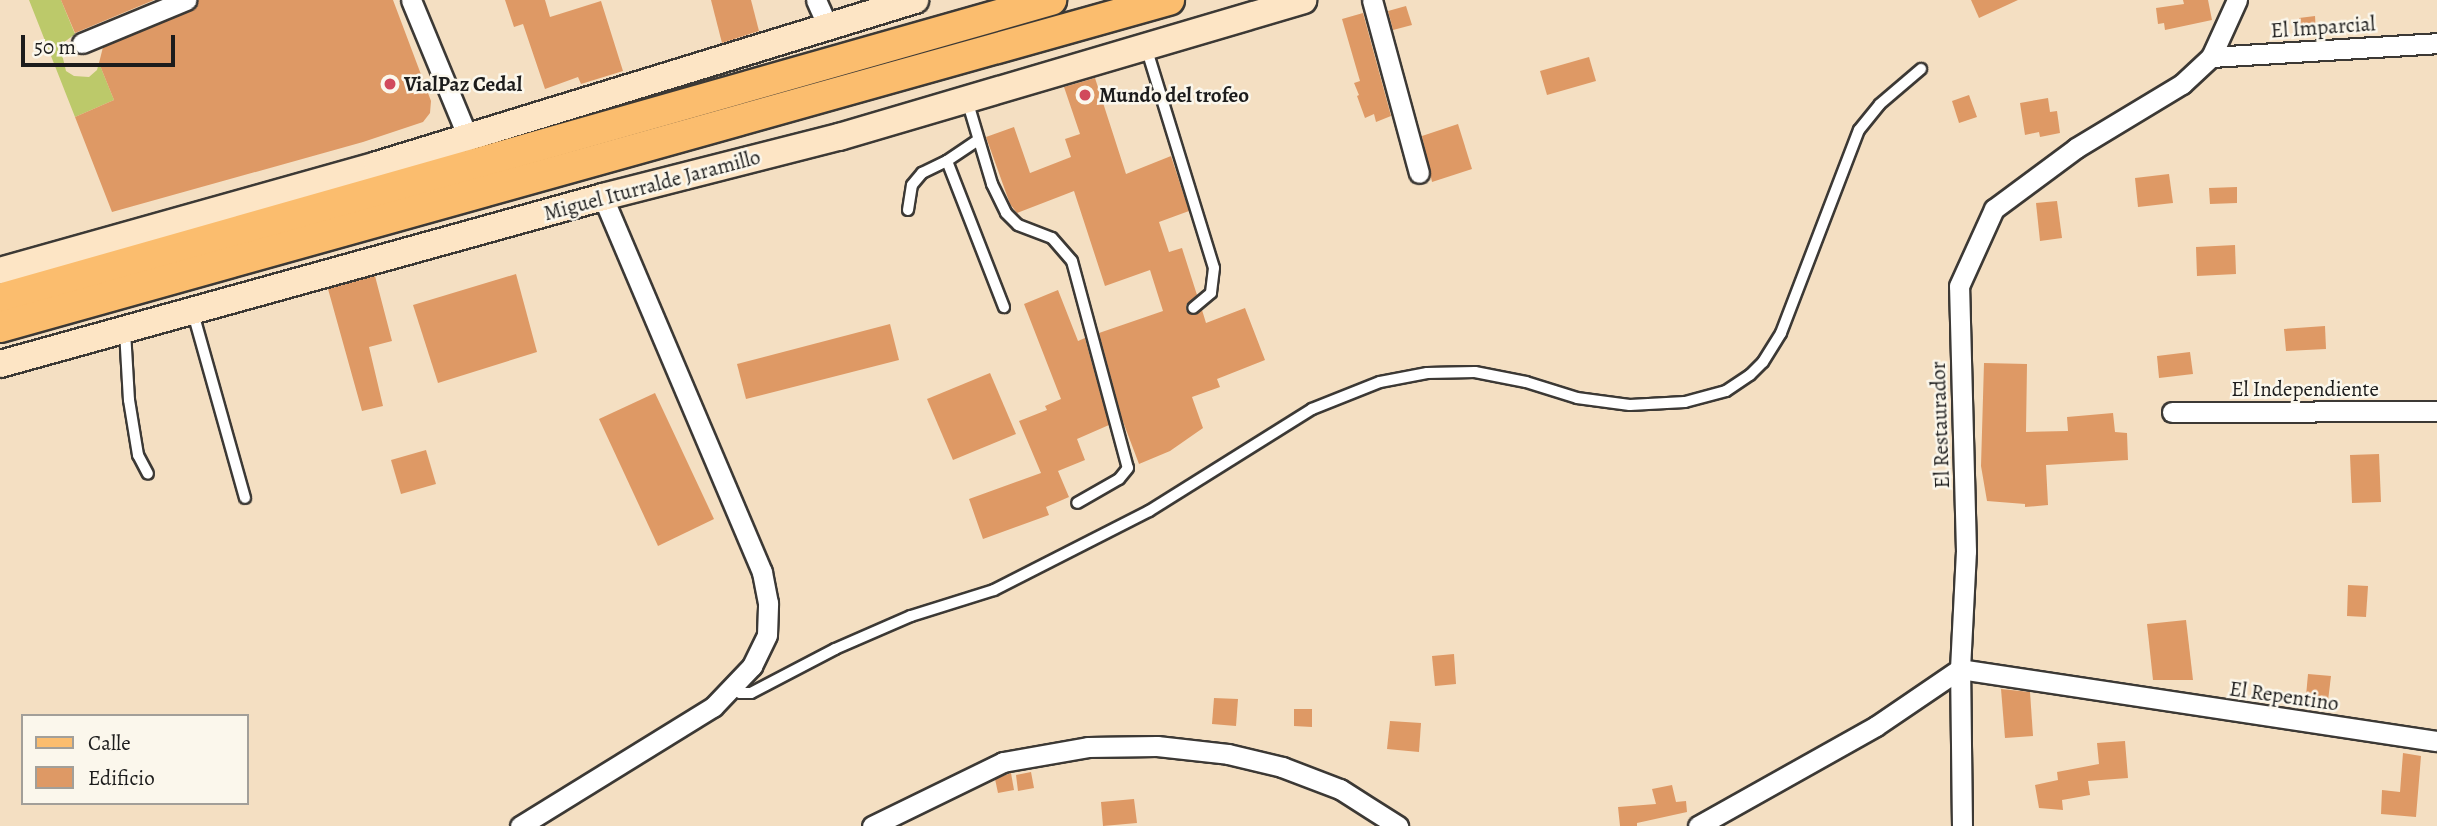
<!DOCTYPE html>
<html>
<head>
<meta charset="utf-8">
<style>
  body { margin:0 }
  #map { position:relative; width:2437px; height:826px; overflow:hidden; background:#f4dfc2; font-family:Alegreya,serif }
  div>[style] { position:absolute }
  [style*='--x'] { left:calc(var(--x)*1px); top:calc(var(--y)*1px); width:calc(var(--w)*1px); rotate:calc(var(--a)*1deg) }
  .green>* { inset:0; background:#bcc96a }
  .building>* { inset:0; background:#de9965 }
  .roads { filter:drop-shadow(2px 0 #3c3935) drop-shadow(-2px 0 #3c3935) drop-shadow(0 2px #3c3935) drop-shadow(0 -2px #3c3935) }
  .service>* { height:10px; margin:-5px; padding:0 5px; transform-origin:5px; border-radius:5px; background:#fff }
  .minor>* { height:19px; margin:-9.5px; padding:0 9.5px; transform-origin:9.5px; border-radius:9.5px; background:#fff }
  .secondary>* { height:26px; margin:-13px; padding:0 13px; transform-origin:13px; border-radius:13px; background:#fde5c5 }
  .primary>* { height:30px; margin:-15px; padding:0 15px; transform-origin:15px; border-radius:15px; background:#fbbd6e }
  .dots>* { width:19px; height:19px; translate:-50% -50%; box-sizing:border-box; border:4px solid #fbf7ec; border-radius:50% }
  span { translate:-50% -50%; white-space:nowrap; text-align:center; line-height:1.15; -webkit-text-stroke:5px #fbf7ec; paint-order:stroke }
  .street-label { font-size:21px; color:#1c1c1c }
  .poi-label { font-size:21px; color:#1c1c1c; font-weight:700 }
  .left { translate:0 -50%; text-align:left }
  .legend { position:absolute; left:21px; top:714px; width:228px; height:91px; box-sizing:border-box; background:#fbf7ec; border:2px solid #a29f99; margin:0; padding:9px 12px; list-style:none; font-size:21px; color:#1c1c1c }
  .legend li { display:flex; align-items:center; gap:14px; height:35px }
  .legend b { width:35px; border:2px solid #a29f99 }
  .scale { position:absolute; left:21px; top:35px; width:154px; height:32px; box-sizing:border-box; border:4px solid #1c1c1c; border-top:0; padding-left:9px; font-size:21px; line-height:24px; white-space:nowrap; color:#1c1c1c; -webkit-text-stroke:5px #fbf7ec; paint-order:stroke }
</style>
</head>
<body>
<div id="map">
  <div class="green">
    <i style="clip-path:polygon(29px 0,61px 0,75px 34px,63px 43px,61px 50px,66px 71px,74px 76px,89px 77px,97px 70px,99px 63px,114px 100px,75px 117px)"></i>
  </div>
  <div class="building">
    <i style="clip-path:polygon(61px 0,154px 0,75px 33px)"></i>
    <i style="clip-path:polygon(198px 0,393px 0,431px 101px,430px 113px,423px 122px,363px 142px,112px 212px,75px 117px,114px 100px,99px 63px,103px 47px,191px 11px)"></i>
    <i style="clip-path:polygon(505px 0,545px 0,550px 17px,601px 1px,623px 71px,581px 84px,578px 77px,545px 89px,523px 24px,514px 27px)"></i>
    <i style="clip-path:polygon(711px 0,751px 0,759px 31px,722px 43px)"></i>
    <i style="clip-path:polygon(1971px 0,2018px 0,1979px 18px)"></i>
    <i style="clip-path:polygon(2183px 0,2208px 0,2212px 20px,2165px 30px,2164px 23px,2158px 24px,2156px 8px,2184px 4px)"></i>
    <i style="clip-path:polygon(1406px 6px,1412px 25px,1393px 30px,1388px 11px)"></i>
    <i style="clip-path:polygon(1363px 13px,1391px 116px,1376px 122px,1374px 114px,1365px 118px,1357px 96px,1359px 95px,1354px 83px,1360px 81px,1342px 19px)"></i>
    <i style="clip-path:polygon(2315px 16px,2316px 34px,2300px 36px,2299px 18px)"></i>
    <i style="clip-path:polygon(1589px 57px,1596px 81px,1547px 95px,1540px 71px)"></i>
    <i style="clip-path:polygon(1095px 78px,1126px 174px,1171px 156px,1189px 211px,1159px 222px,1169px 252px,1182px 248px,1197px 295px,1186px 305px,1187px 312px,1194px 315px,1202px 310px,1206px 323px,1245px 308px,1265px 360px,1217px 379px,1220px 387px,1192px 397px,1203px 428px,1170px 451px,1139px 464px,1122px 419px,1099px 333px,1163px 311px,1150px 270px,1105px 286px,1074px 191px,1017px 213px,1010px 204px,986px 137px,1014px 127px,1030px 173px,1071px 157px,1065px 139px,1080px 134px,1064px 87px)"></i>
    <i style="clip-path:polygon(1969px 95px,1977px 117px,1959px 123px,1952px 101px)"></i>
    <i style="clip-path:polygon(2048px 98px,2050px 112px,2057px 111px,2060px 133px,2040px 137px,2039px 132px,2025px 135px,2020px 103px)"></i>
    <i style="clip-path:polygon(1458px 124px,1472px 169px,1432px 182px,1422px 136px)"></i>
    <i style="clip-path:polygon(2169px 174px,2173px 203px,2138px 207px,2135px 178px)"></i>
    <i style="clip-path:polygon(2237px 187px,2237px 203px,2210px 204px,2209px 188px)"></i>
    <i style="clip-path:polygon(2057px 201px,2062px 238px,2040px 241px,2036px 203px)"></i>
    <i style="clip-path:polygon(2235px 245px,2236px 274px,2197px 276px,2196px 247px)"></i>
    <i style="clip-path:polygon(516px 274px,537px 352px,438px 383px,413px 305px)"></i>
    <i style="clip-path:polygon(375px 276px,392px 341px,369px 347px,383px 406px,362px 411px,328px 289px)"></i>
    <i style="clip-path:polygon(1058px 290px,1078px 341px,1085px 338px,1109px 425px,1077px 439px,1085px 460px,1058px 471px,1069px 497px,1046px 507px,1049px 515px,983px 539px,969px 499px,1041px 473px,1019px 421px,1047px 410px,1045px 406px,1061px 399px,1024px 304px)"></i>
    <i style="clip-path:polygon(890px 324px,899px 360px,746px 399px,737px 364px)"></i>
    <i style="clip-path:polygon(2325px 326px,2326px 349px,2286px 351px,2284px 329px)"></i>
    <i style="clip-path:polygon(2190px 352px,2193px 374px,2159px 378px,2157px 356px)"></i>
    <i style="clip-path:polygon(1984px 363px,2027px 364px,2026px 432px,2068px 431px,2067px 417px,2113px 413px,2115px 432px,2127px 433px,2128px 460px,2046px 465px,2048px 505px,2025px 507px,2025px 504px,1987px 501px,1981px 466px)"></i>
    <i style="clip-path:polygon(990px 373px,1016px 434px,953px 460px,927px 399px)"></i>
    <i style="clip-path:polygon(655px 393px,714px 519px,658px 546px,599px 419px)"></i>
    <i style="clip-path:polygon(426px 450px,436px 484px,401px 494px,391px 460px)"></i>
    <i style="clip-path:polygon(2379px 454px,2381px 502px,2352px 503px,2350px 455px)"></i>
    <i style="clip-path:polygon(2348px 585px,2368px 586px,2366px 617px,2347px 616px)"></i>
    <i style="clip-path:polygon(2186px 620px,2193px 680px,2153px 680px,2147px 624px)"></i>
    <i style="clip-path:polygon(1454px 654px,1456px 684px,1435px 686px,1432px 656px)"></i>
    <i style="clip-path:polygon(2308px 674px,2331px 676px,2327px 709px,2305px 707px)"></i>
    <i style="clip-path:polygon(2001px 689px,2030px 692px,2033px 736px,2005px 738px)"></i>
    <i style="clip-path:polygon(1214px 698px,1238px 699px,1236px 726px,1212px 724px)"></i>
    <i style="clip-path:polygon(1294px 709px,1312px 709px,1312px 727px,1294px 726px)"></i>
    <i style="clip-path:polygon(1390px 721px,1421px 723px,1419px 752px,1387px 749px)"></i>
    <i style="clip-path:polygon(2125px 741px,2128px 778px,2088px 781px,2090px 795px,2062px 800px,2063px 810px,2039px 808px,2035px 785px,2058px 780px,2057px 772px,2099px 764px,2097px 743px)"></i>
    <i style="clip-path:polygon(2403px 753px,2421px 756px,2416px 817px,2381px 814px,2382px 790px,2400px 792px)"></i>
    <i style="clip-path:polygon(1031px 772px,1034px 788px,1018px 791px,1016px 775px)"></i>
    <i style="clip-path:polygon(1011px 773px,1014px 790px,998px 793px,995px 779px)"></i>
    <i style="clip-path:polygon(1672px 785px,1676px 802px,1686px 801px,1687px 812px,1637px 823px,1637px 826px,1620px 826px,1618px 807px,1656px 804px,1652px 789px)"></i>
    <i style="clip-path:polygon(1134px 799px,1137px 823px,1103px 826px,1101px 802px)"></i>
  </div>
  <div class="roads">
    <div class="service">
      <i style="--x:1146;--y:47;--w:231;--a:72.9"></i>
      <i style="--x:1214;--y:268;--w:25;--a:97"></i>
      <i style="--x:1211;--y:293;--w:23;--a:140"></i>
      <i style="--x:967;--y:100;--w:88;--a:73.4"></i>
      <i style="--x:992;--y:184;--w:32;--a:64"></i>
      <i style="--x:1006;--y:213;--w:17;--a:45"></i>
      <i style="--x:1018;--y:225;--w:36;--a:21"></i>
      <i style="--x:1052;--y:238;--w:30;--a:49"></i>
      <i style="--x:1072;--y:261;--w:214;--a:74.9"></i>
      <i style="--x:1128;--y:468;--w:14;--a:129"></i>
      <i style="--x:1119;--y:479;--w:48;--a:150.3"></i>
      <i style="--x:978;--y:140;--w:37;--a:146"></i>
      <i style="--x:947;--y:161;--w:157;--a:68.7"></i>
      <i style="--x:908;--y:210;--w:25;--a:-81"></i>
      <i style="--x:912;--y:185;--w:16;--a:-50"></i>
      <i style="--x:922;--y:173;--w:28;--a:-26"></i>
      <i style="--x:193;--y:313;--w:192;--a:74.3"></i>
      <i style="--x:125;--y:331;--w:69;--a:86.7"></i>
      <i style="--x:129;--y:400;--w:56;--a:80.7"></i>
      <i style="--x:138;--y:455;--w:21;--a:62"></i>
      <i style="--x:732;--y:687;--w:10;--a:37"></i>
      <i style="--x:740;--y:693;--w:11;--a:0"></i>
      <i style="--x:751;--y:693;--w:95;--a:-27.6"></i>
      <i style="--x:835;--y:649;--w:83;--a:-23.5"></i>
      <i style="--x:911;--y:616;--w:87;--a:-17.4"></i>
      <i style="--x:994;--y:590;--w:174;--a:-27"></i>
      <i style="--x:1149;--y:511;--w:192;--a:-32"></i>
      <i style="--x:1312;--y:409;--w:73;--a:-21.7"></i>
      <i style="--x:1380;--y:382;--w:48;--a:-10.8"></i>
      <i style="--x:1427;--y:373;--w:48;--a:-1.2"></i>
      <i style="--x:1475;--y:372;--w:52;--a:11.1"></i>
      <i style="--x:1526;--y:382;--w:53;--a:17.4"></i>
      <i style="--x:1577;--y:398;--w:53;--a:7.5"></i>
      <i style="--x:1630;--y:405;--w:55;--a:-3.1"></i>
      <i style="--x:1685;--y:402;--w:42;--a:-15"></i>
      <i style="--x:1726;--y:391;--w:29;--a:-34"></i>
      <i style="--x:1750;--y:375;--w:18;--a:-45"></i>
      <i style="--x:1763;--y:362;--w:34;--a:-58"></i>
      <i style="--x:1781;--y:333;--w:217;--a:-69"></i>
      <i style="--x:1859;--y:130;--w:33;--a:-51"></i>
      <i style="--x:1880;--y:104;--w:54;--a:-40.5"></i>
    </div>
    <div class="minor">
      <i style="--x:411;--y:0;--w:146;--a:67.5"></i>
      <i style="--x:816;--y:0;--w:27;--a:66"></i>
      <i style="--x:1372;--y:0;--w:179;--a:74.8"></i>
      <i style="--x:82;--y:43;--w:113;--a:-22.5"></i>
      <i style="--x:2211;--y:57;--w:226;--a:-3.5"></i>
      <i style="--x:2172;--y:412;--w:265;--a:-0.2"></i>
      <i style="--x:1960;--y:669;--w:482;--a:8.6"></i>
      <i style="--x:520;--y:826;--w:227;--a:-31.7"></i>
      <i style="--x:713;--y:707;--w:57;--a:-46.4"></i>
      <i style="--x:752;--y:666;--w:34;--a:-64"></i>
      <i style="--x:767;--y:635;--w:32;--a:-88"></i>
      <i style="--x:768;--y:603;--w:32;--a:-101"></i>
      <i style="--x:762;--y:572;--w:407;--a:-113"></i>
      <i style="--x:872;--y:826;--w:146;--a:-26"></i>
      <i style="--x:1003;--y:762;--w:86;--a:-10"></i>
      <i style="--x:1088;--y:747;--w:69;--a:-0.8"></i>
      <i style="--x:1157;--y:746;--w:71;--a:6.4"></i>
      <i style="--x:1228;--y:754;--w:56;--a:13.5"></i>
      <i style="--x:1282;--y:767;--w:62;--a:20.8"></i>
      <i style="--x:1340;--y:789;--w:69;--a:32.5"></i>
      <i style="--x:1698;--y:826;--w:204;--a:-29.3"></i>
      <i style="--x:1876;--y:726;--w:102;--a:-34.2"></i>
      <i style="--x:1962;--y:826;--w:157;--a:-90.7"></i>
      <i style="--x:1960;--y:669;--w:118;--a:-87.1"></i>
      <i style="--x:1966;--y:551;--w:265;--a:-91.5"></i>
      <i style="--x:1959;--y:286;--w:85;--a:-65.6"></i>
      <i style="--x:1994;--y:209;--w:102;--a:-36.6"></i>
      <i style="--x:2076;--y:148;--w:124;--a:-31.1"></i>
      <i style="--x:2182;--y:84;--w:40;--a:-43"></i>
      <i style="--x:2211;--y:57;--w:63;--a:-65.5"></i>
    </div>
    <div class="secondary">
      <i style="--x:0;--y:271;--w:392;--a:-15.7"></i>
      <i style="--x:377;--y:165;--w:563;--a:-17.05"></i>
      <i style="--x:0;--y:364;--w:626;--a:-15.48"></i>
      <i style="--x:603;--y:197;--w:244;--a:-14.3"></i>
      <i style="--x:839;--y:137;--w:484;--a:-16.4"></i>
    </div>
    <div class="primary">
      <i style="--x:0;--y:299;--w:1093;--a:-15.88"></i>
      <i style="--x:0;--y:327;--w:1214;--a:-15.63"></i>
    </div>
  </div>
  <div class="dots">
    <i style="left:390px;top:84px;background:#d1495b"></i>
    <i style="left:1085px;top:95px;background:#d1495b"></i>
  </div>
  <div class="street-label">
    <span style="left:2323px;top:27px;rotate:-4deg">El Imparcial</span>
    <span style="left:652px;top:185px;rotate:-15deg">Miguel Iturralde Jaramillo</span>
    <span style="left:2305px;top:389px">El Independiente</span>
    <span style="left:1940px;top:425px;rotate:-92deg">El Restaurador</span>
    <span style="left:2284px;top:696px;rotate:8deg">El Repentino</span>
  </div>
  <div class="poi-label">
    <span class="left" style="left:404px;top:84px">VialPaz Cedal</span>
    <span class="left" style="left:1099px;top:95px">Mundo del trofeo</span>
  </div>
  <ul class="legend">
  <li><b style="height:9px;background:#fbbd6e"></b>Calle</li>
  <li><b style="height:19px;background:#de9965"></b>Edificio</li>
  </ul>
  <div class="scale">50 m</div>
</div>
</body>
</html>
